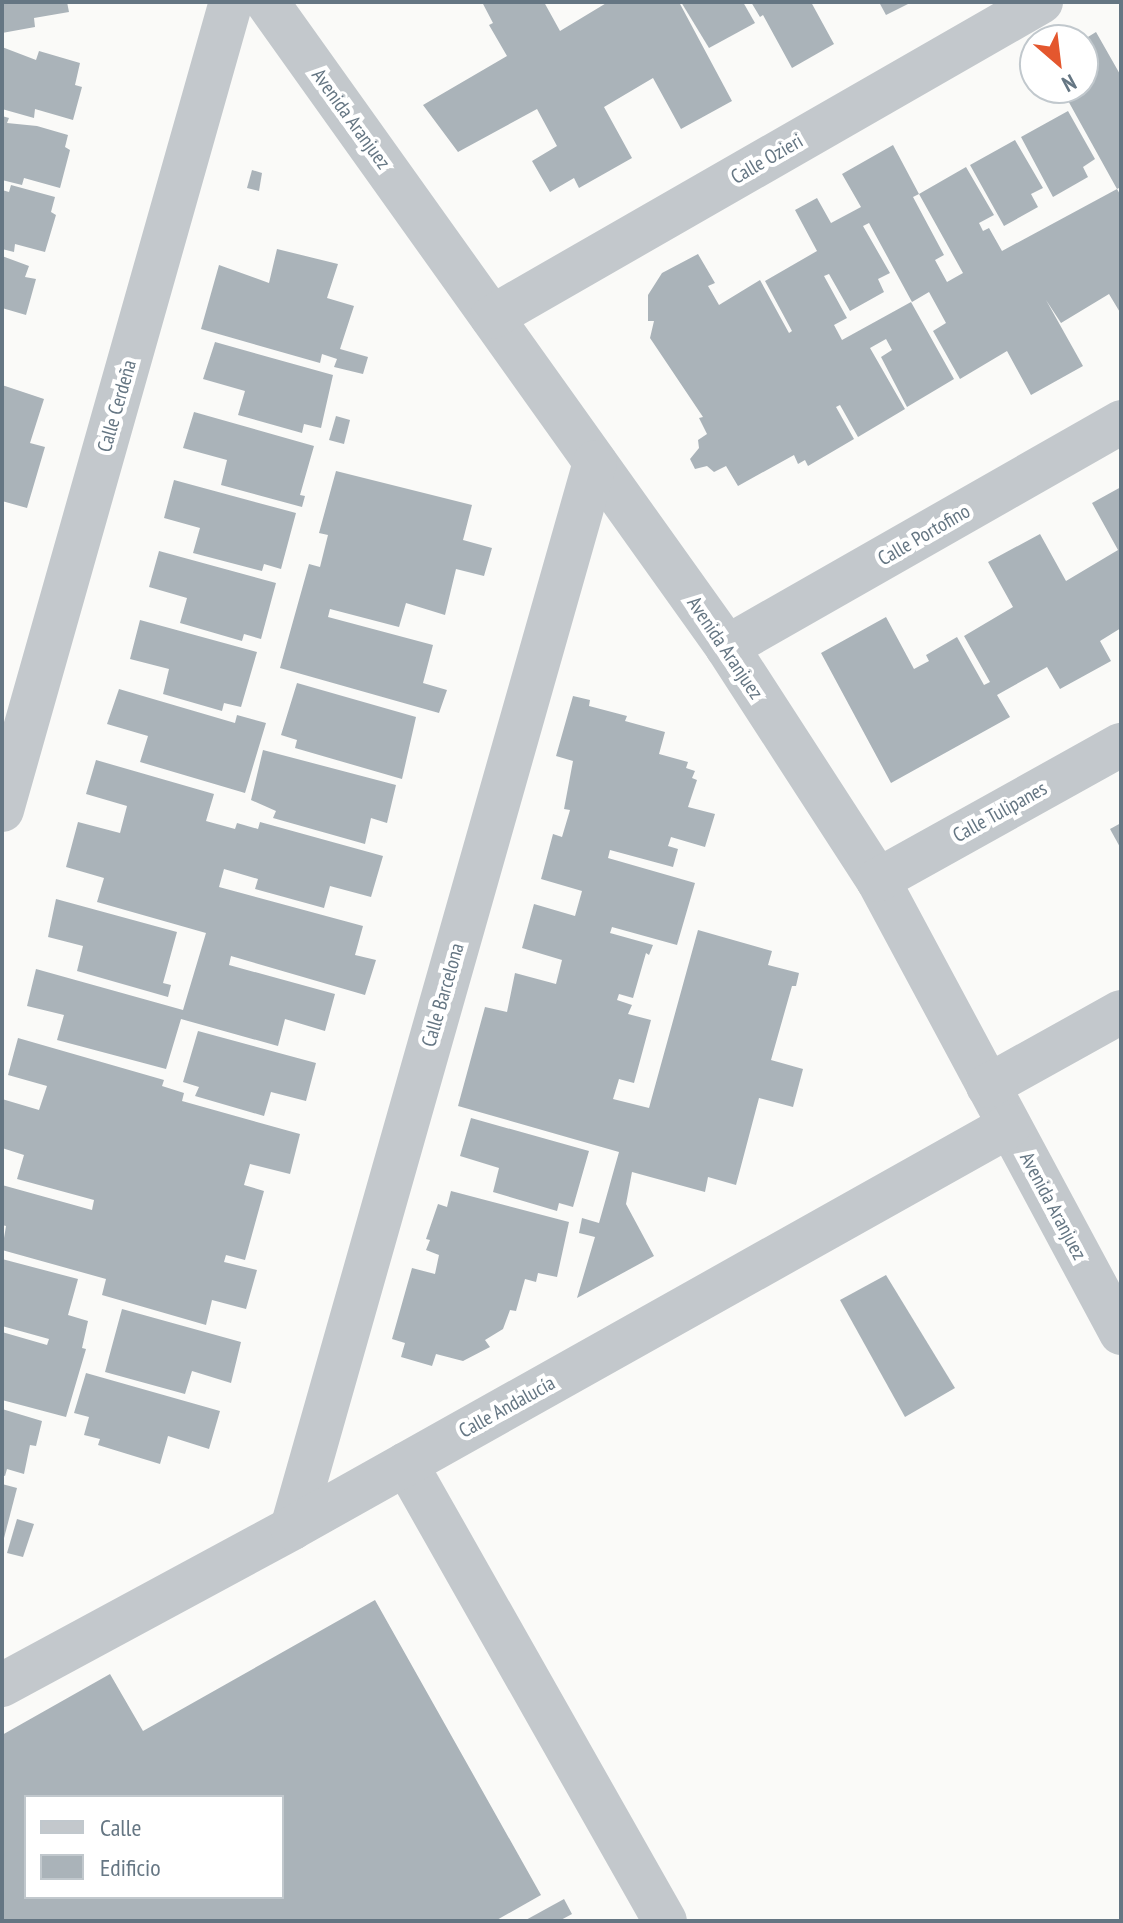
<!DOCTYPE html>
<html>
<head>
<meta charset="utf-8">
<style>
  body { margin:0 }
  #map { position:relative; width:1123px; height:1923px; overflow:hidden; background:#fafaf8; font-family:"PT Sans Narrow",sans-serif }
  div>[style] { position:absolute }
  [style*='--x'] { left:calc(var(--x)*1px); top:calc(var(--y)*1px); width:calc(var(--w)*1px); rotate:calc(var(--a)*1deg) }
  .building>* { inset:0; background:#aab3b9 }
  .minor>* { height:44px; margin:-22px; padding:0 22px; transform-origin:22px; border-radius:22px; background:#c3c8cc }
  span { translate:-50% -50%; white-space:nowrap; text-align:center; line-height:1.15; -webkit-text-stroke:8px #fff; paint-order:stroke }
  .street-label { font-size:20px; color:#657683 }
  .frame { position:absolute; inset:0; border:4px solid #657683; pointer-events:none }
  .legend { position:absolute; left:24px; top:1795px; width:260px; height:104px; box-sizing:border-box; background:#fff; border:2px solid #c1c8cd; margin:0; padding:10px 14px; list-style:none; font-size:24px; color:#657683 }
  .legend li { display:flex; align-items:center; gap:16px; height:40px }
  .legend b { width:40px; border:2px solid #c1c8cd }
  .north { position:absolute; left:1019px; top:24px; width:80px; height:80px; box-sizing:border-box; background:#fff; border:2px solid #c1c8cd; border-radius:50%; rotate:152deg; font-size:22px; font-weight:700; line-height:32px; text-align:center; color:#657683 }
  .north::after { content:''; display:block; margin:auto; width:28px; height:36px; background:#e4572e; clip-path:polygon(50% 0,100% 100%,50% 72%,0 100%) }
</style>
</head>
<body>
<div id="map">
  <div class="building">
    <i style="clip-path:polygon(2px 2px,67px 2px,69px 12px,34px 18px,35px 27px,2px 33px)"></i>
    <i style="clip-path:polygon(482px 2px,544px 2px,560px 31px,608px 2px,679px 2px,732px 101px,681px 129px,653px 78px,604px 107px,632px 158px,579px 188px,574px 178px,550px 192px,532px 161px,557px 146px,537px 109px,458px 152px,423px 105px,507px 56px,489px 25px,493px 23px)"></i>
    <i style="clip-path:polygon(681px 2px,743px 2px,755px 23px,709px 48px)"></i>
    <i style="clip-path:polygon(751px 2px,811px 2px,834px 44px,792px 68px,763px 15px,760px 17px)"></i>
    <i style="clip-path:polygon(879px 2px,912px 2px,886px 15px)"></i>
    <i style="clip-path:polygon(1096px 32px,1121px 76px,1121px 187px,1117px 189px,1061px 88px,1083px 88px,1083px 40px)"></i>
    <i style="clip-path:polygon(2px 47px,36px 60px,39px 51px,80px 63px,75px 85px,82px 87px,73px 120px,35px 109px,34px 118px,2px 109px)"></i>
    <i style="clip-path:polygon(1068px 111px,1095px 159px,1083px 167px,1088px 177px,1053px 197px,1021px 137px)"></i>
    <i style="clip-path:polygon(2px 116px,9px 118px,7px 123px,37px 126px,68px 135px,65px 147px,70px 150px,60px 188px,24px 178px,22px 185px,2px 180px)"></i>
    <i style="clip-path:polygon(1015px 140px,1043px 188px,1031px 194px,1038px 207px,1004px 226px,970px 165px)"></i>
    <i style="clip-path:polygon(893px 145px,919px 194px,913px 197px,944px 255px,935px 260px,947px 282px,963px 273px,919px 194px,966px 167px,994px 215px,979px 223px,983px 231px,989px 228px,1002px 251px,1117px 189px,1121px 196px,1121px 314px,1109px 294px,1061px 323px,1046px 300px,1083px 366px,1031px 395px,1007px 351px,960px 379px,933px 331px,946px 323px,929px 292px,912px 302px,869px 223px,863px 226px,890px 273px,878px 279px,884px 292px,850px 311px,829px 274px,824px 276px,847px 318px,834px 325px,842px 340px,911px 302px,954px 379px,907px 407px,881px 357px,892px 350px,886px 339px,870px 348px,905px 409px,858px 437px,840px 405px,836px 407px,854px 439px,808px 466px,805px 460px,798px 464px,794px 455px,738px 486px,726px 466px,714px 472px,707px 466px,695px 469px,690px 459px,699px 448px,698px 440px,707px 434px,699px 418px,703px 417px,650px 338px,654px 321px,648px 321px,648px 295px,662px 273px,698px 254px,715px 283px,708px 286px,719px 305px,760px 280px,789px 333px,792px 331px,765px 281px,817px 251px,795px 210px,817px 198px,831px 223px,861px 207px,842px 174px)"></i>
    <i style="clip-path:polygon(252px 170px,262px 173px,259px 191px,247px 188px)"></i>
    <i style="clip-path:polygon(11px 185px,55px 197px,51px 212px,56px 215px,45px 252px,15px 244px,14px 252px,2px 249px,2px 190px,9px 192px)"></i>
    <i style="clip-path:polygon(277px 249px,338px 264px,327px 298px,354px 306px,340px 349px,368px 357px,363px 374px,334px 367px,337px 359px,322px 354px,320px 363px,201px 329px,219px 265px,269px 283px)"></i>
    <i style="clip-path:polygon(2px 256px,29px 266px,25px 277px,36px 279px,26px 315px,2px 308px)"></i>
    <i style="clip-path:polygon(215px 342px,333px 375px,321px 428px,304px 424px,302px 433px,238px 415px,245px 391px,203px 379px)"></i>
    <i style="clip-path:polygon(2px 385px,44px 399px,30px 443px,45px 447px,27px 508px,2px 501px)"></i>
    <i style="clip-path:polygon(194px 412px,314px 446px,300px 495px,305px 496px,302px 507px,221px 485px,227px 460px,183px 448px)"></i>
    <i style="clip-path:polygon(336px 416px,350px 420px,344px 444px,329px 440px)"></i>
    <i style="clip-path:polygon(336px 471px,472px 505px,463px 540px,492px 548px,484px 576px,456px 569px,445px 615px,406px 603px,399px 627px,330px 609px,328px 617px,433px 645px,423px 683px,447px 690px,439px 713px,280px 668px,309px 564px,320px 567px,328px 535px,319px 533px)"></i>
    <i style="clip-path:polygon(174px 480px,296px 513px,281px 569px,264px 564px,262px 571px,193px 553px,200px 528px,164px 518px)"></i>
    <i style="clip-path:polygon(1121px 487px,1121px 628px,1100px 641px,1111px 661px,1060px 689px,1047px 667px,997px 695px,1010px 717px,891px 783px,821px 653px,886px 617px,914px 669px,929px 661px,926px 655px,957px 637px,984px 685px,990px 682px,964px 636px,1013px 607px,988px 562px,1040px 534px,1066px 581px,1118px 550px,1092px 503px)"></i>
    <i style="clip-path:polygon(159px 551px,276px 583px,261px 639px,244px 634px,242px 641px,180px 623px,187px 598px,149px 587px)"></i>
    <i style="clip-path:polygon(140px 620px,257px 652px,241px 707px,224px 703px,222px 711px,163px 694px,169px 669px,130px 659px)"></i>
    <i style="clip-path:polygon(297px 683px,416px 717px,402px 779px,295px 748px,297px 740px,281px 735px)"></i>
    <i style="clip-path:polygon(119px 689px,235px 723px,237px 715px,266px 723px,245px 793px,140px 762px,148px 736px,107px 724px)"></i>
    <i style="clip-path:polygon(573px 696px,590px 700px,589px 706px,627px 716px,625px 721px,665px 732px,659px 754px,688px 762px,686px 768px,695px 771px,692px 778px,697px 780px,688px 807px,715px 814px,705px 847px,671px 837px,668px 846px,678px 849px,673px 867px,610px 850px,608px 858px,695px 883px,677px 945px,612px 927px,610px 933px,653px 945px,649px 955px,646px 953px,633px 998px,619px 994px,617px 1000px,632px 1005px,628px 1014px,651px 1020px,634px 1083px,619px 1079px,613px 1099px,649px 1108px,698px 930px,772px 951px,768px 965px,799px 973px,796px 986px,792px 986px,771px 1060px,803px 1069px,793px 1107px,759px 1098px,736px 1185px,708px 1177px,705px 1192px,632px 1172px,626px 1204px,654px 1256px,577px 1298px,595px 1237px,579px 1233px,582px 1218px,599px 1223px,619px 1152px,458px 1106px,485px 1007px,507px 1012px,515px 973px,556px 984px,562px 960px,522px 948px,534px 904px,575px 916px,582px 891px,541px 879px,553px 834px,562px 837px,570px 810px,564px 809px,573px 761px,556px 756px)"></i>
    <i style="clip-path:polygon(263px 750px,396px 785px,387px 823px,371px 818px,365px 844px,273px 818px,276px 811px,251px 800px)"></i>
    <i style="clip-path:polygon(96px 760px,214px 794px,206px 821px,235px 829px,237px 823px,258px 829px,260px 822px,383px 856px,371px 897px,330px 886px,324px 908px,255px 889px,258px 879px,224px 869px,219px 887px,363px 926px,355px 955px,376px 960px,365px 995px,231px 956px,229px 965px,335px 994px,325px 1031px,285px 1019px,278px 1046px,181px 1019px,166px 1069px,57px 1040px,64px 1015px,27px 1006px,36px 969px,183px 1010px,206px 933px,97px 902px,104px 878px,66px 867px,78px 822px,120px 833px,127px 806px,86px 794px)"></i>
    <i style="clip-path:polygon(1121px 823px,1121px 849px,1110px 829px)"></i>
    <i style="clip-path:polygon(56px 899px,177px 932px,163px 983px,171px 985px,168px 997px,77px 971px,83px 946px,48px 937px)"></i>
    <i style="clip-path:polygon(198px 1031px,316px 1063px,306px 1101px,271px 1092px,264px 1116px,195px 1096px,199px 1087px,183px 1082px)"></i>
    <i style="clip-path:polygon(18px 1038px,164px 1080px,162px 1086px,184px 1093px,182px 1101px,300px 1134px,290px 1174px,250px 1164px,244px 1185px,264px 1191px,245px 1260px,226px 1255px,224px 1262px,257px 1270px,246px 1309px,212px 1300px,206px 1325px,102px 1295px,106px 1279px,2px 1250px,6px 1226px,2px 1225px,2px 1185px,92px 1210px,94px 1200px,17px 1179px,24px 1155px,2px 1148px,2px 1099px,39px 1110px,47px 1086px,8px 1075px)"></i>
    <i style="clip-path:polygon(471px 1118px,589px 1151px,573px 1207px,559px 1203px,557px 1211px,493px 1192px,499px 1168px,460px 1156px)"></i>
    <i style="clip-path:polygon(451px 1191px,569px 1222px,557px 1277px,538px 1273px,536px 1282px,525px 1279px,516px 1311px,510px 1310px,503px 1329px,485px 1340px,490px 1347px,463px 1361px,436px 1354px,432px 1366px,401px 1357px,405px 1343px,392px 1339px,412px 1268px,435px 1274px,439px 1255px,426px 1250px,430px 1240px,426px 1239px,438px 1204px,447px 1207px)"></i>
    <i style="clip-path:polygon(2px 1259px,78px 1279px,68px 1315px,88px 1321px,82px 1348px,86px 1349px,66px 1417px,2px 1400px,2px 1332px,47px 1345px,49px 1339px,2px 1326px)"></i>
    <i style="clip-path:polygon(886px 1275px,955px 1388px,905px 1417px,840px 1300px)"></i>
    <i style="clip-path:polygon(122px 1309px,241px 1342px,231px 1383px,192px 1371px,185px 1394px,105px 1372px)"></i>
    <i style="clip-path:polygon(86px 1373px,220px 1411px,209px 1449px,168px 1436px,160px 1464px,98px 1445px,100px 1439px,84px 1435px,89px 1417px,74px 1413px)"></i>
    <i style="clip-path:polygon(2px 1409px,42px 1421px,36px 1446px,30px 1445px,24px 1474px,7px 1469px,5px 1476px,2px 1475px)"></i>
    <i style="clip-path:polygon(2px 1484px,17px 1488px,3px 1542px,2px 1542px)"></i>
    <i style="clip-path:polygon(17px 1519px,34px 1524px,23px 1557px,7px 1553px)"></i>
    <i style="clip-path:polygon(evenodd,375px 1600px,541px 1895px,495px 1921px,2px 1921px,2px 1735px,110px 1674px,143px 1731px,375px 1600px,26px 1797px,282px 1797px,282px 1897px,26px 1897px,26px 1797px)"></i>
    <i style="clip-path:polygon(564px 1899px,572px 1914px,559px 1921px,524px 1921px)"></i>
  </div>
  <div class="minor">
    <i style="--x:267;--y:2;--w:792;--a:54.5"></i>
    <i style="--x:727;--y:647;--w:278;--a:57.1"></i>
    <i style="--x:878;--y:880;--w:514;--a:61.79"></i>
    <i style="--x:492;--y:317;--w:633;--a:-29.85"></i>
    <i style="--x:727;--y:647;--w:454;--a:-29.7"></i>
    <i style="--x:2;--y:810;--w:840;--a:-74.18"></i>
    <i style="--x:878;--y:880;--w:278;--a:-29.1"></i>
    <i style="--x:988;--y:1086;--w:152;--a:-29.1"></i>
    <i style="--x:406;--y:1464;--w:525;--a:60.46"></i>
    <i style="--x:292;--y:1528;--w:1108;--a:-74.13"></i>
    <i style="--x:2;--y:1685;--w:330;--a:-28.4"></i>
    <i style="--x:292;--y:1528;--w:822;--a:-29.28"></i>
  </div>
  <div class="street-label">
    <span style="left:351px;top:119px;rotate:54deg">Avenida Aranjuez</span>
    <span style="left:767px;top:159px;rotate:-30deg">Calle Ozieri</span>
    <span style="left:117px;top:406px;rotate:-74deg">Calle Cerdeña</span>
    <span style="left:924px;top:535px;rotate:-30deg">Calle Portofino</span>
    <span style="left:725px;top:648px;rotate:56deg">Avenida Aranjuez</span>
    <span style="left:1000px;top:812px;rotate:-29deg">Calle Tulipanes</span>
    <span style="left:443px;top:995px;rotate:-74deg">Calle Barcelona</span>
    <span style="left:1053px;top:1206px;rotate:62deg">Avenida Aranjuez</span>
    <span style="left:507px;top:1407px;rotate:-29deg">Calle Andalucía</span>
  </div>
  <div class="frame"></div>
  <ul class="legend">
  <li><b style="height:10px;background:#c3c8cc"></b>Calle</li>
  <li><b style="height:22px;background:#aab3b9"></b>Edificio</li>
  </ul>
  <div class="north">N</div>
</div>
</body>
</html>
